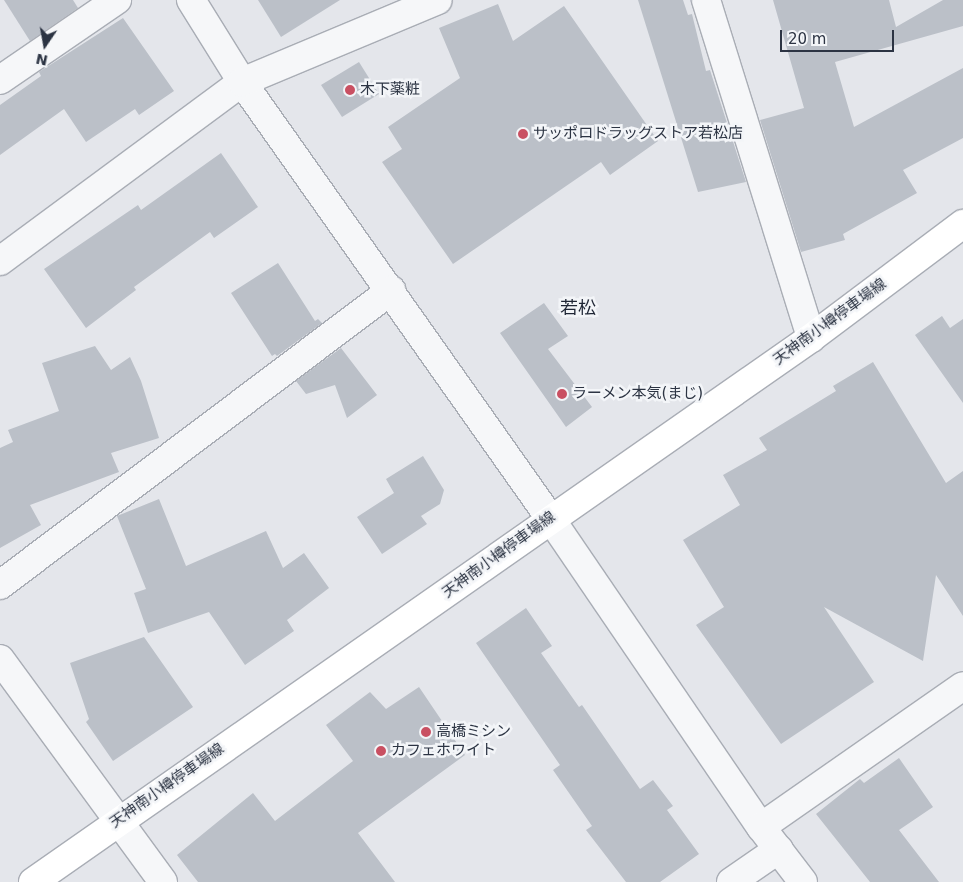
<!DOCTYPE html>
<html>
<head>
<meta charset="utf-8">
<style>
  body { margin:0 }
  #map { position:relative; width:963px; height:882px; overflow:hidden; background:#e4e6eb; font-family:"DejaVu Sans","Noto Sans JP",sans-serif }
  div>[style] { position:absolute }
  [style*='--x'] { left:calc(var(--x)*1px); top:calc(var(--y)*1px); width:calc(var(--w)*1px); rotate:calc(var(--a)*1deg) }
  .building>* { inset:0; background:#bbc0c8 }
  .roads { filter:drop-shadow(1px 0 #a9adb5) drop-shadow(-1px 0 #a9adb5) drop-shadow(0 1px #a9adb5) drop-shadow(0 -1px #a9adb5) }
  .minor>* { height:28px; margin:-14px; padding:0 14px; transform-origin:14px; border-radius:14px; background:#f6f7f9 }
  .major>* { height:28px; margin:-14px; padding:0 14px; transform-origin:14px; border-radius:14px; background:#fff }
  .dots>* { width:14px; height:14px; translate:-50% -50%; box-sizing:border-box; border:2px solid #f3f5f8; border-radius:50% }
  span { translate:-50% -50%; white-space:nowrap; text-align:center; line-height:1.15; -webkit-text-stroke:5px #f3f5f8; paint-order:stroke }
  .poi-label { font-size:15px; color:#2c3443 }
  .left { translate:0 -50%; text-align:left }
  .street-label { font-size:15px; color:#2c3443 }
  .quarter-label { font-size:18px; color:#1e2534 }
  .north { position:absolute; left:20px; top:20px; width:50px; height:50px; -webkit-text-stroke:4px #f3f5f8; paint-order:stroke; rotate:192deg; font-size:14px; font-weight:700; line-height:20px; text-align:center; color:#2c3443 }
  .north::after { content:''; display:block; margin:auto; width:18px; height:22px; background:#2c3443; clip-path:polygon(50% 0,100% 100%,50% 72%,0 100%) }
  .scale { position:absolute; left:780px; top:30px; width:114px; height:22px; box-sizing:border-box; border:2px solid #2c3443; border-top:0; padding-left:6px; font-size:15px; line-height:18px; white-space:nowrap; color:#2c3443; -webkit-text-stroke:4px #f3f5f8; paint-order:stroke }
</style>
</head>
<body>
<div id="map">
  <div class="building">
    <i style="clip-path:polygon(4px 0,73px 0,78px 8px,30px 41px)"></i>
    <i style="clip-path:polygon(258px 0,340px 0,281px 37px)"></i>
    <i style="clip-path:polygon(638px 0,683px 0,688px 15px,692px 14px,706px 71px,710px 70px,746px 182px,698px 192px)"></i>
    <i style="clip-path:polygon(773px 0,889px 0,896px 27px,943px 0,963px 0,963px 26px,835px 62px,854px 127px,963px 68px,963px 138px,903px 170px,917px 193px,843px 234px,845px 240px,801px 252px,760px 120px,804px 108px)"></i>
    <i style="clip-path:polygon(498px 4px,513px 41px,564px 6px,658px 141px,610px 175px,601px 162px,453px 264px,382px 162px,402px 149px,388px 127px,460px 78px,439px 28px)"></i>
    <i style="clip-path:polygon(123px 18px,174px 91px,139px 115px,135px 109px,86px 142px,64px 109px,0 155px,0 105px,41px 76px,39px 72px)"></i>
    <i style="clip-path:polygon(359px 62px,379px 94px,342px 117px,321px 85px)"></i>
    <i style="clip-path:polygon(221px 153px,258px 207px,214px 238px,210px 232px,134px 287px,136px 290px,86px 328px,44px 269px,138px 205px,141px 210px)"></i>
    <i style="clip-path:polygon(278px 263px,315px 321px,318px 319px,322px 323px,277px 356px,275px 354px,272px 356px,231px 293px)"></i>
    <i style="clip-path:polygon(544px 303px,568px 336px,548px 349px,592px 407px,566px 427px,500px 333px)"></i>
    <i style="clip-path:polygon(942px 316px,950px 328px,963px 319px,963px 403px,915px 335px)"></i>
    <i style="clip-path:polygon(95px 346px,111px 370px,130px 357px,141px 381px,159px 438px,111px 453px,119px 472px,30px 505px,41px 525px,0 548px,0 448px,13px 442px,8px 430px,59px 411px,42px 363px)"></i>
    <i style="clip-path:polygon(341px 348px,377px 395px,347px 418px,335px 385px,306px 394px,296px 381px)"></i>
    <i style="clip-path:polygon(873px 362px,946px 483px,963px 471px,963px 616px,936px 575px,923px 661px,824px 607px,874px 682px,781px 744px,696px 625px,724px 607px,683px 540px,740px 505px,723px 475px,767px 450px,759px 438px,836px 391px,833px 386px)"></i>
    <i style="clip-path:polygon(423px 456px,444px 490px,440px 504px,421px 516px,427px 524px,382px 554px,357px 517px,394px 493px,386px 479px)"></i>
    <i style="clip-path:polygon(159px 499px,186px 566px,266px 531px,283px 568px,304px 553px,329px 588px,287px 620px,294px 631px,245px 665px,209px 612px,148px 633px,134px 593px,146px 589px,117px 516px)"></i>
    <i style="clip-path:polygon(526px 608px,552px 646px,541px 653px,579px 707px,582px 705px,640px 789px,653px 780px,673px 806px,667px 810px,699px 854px,660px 882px,626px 882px,586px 830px,592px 826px,553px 770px,560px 765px,476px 643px)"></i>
    <i style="clip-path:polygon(144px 637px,193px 707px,113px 761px,86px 722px,89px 719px,70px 663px)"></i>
    <i style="clip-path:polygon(419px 687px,465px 755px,358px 833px,395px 882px,198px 882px,177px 855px,253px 793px,275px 821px,353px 761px,326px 725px,370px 692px,386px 709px)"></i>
    <i style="clip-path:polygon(899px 758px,933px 807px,899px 830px,939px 882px,870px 882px,816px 814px,860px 779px,864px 783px)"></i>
  </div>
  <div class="roads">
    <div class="minor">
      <i style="--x:191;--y:0;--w:97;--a:58.1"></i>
      <i style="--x:242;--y:82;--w:534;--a:54.76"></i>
      <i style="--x:550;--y:518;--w:374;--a:55.7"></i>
      <i style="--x:761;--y:827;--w:69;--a:52.6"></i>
      <i style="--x:706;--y:0;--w:354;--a:72.7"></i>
      <i style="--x:0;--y:80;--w:142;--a:-34.4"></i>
      <i style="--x:0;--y:261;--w:301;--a:-36.5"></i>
      <i style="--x:242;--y:82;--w:212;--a:-22.7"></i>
      <i style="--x:0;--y:585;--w:490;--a:-37"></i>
      <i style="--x:0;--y:659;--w:276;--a:53.8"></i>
      <i style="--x:761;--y:827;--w:246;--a:-34.9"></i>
      <i style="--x:731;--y:882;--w:58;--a:-34.5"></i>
    </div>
    <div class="major">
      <i style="--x:33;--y:882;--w:949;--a:-34.96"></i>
      <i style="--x:811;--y:338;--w:190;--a:-36.9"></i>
    </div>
  </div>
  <div class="dots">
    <i style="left:350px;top:90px;background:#c95062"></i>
    <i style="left:523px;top:134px;background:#c95062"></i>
    <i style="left:562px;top:394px;background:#c95062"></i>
    <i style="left:426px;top:732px;background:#c95062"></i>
    <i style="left:381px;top:751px;background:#c95062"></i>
  </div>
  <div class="poi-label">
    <span class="left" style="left:360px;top:90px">木下薬粧</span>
    <span class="left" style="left:533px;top:134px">サッポロドラッグストア若松店</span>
    <span class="left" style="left:572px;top:394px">ラーメン本気(まじ)</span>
    <span class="left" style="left:436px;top:732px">高橋ミシン</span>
    <span class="left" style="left:391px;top:751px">カフェホワイト</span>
  </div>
  <div class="street-label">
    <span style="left:830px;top:322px;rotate:-36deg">天神南小樽停車場線</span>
    <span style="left:499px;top:555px;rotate:-36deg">天神南小樽停車場線</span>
    <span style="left:167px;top:786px;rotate:-35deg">天神南小樽停車場線</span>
  </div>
  <div class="quarter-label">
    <span style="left:578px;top:308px">若松</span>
  </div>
  <div class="north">N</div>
  <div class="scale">20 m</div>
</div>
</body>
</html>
